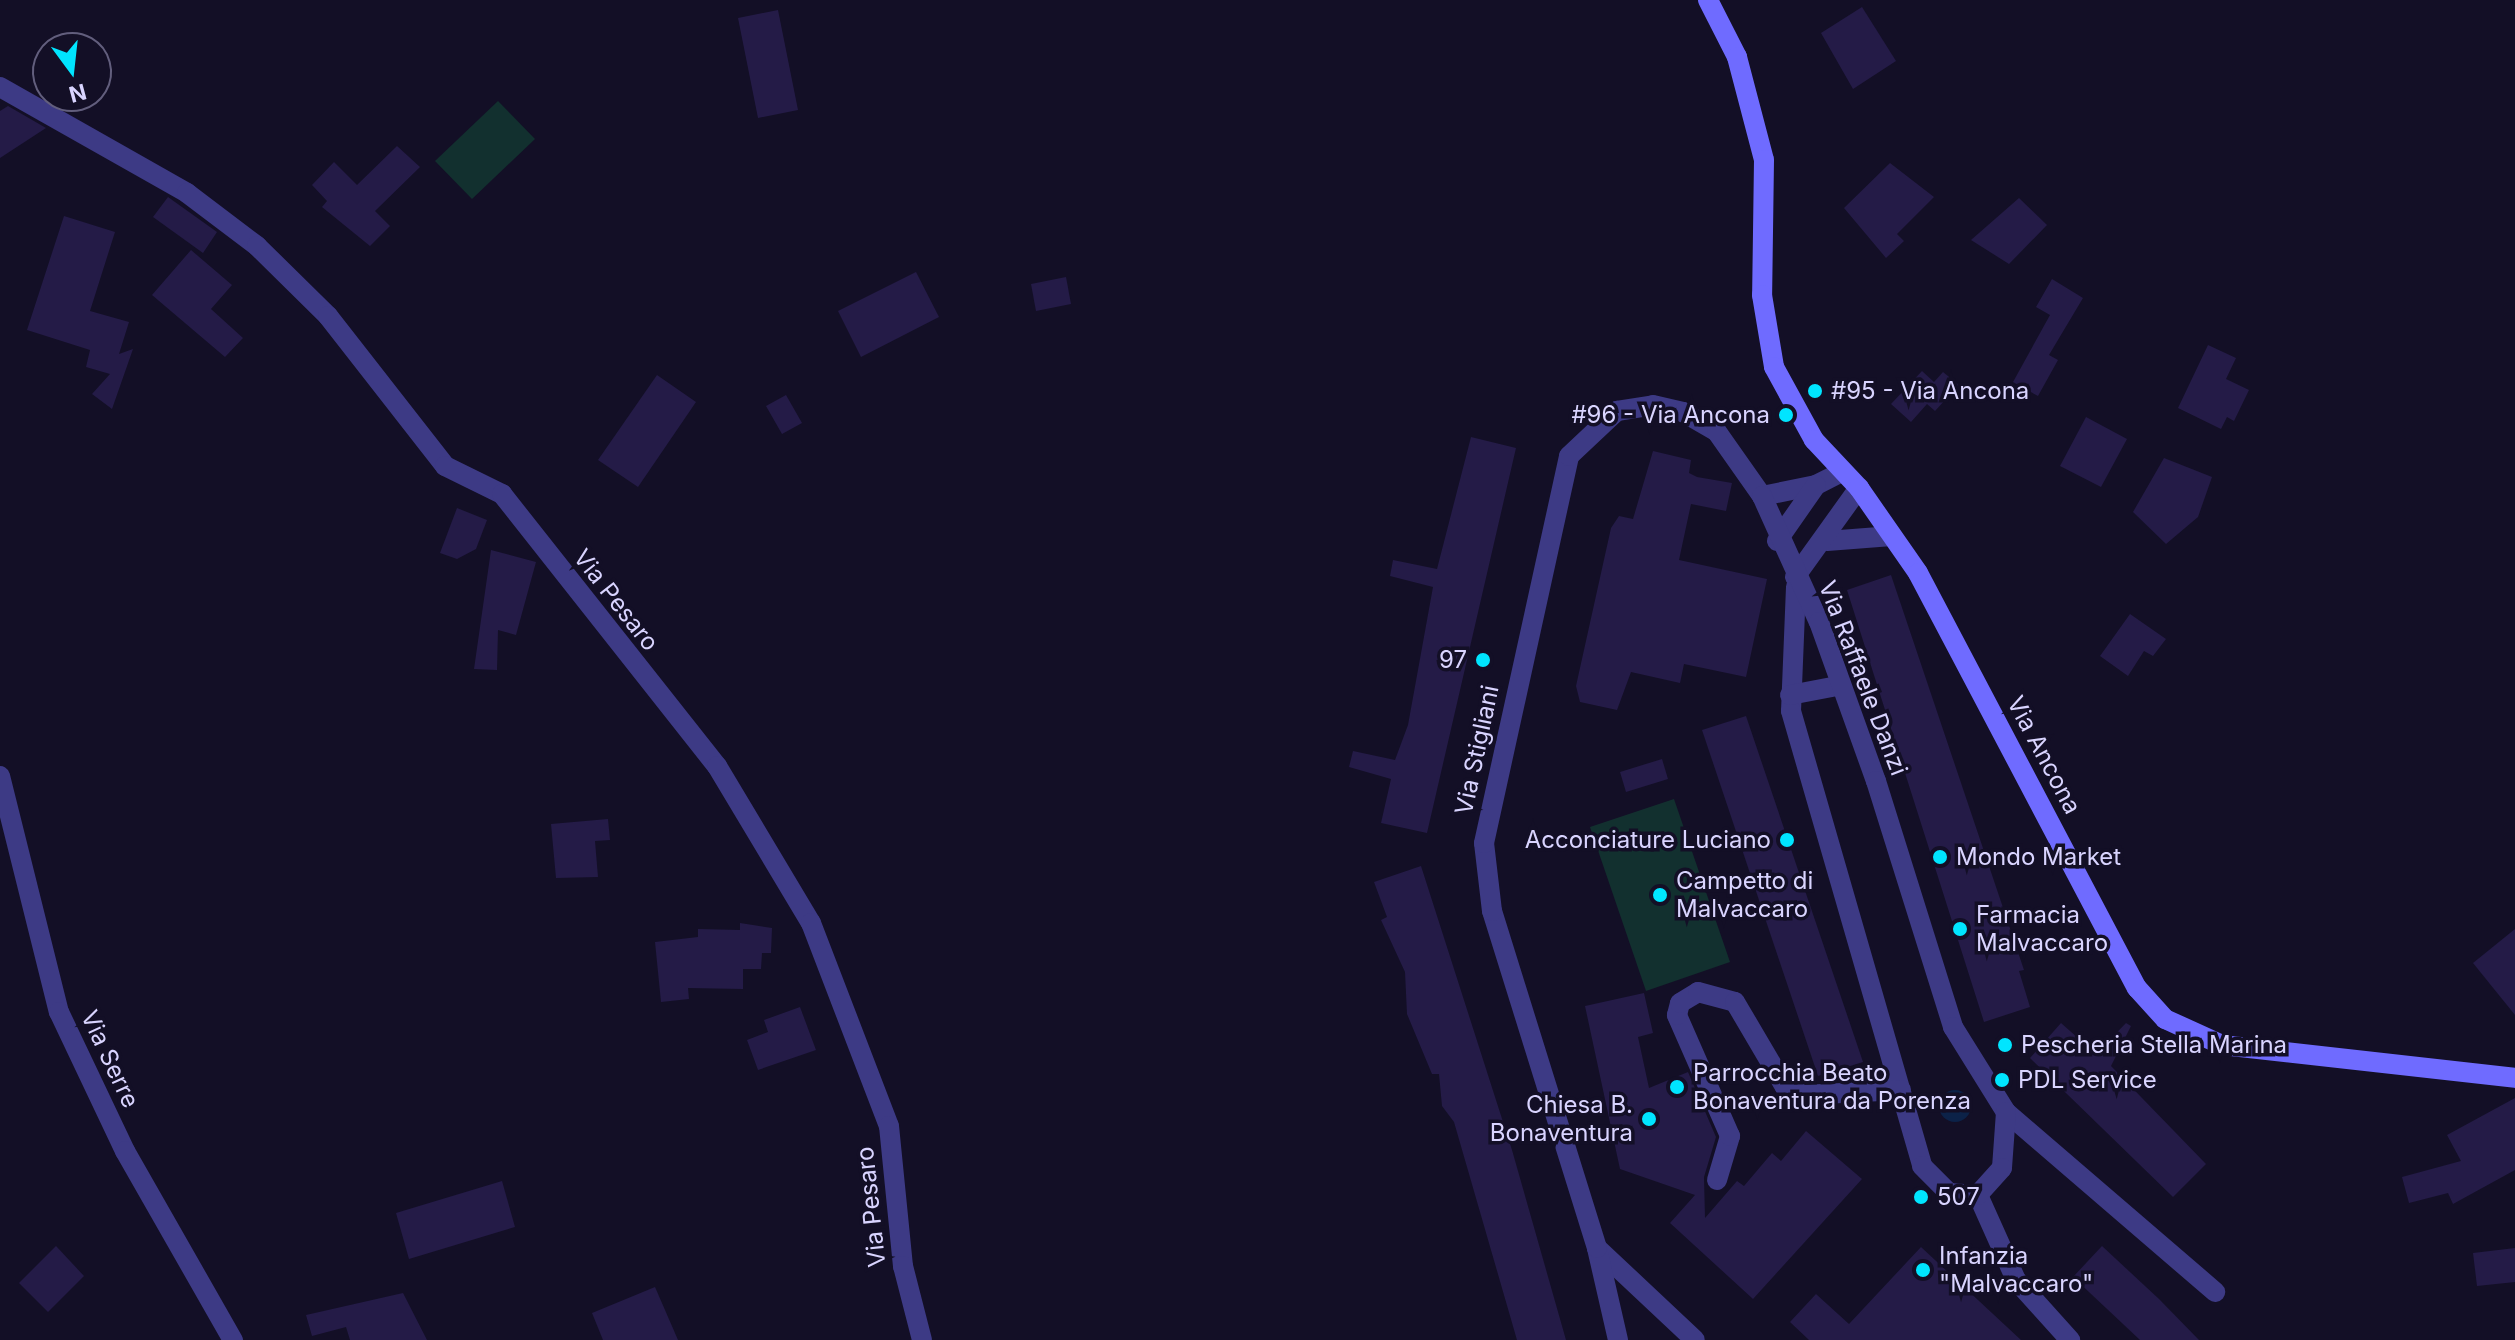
<!DOCTYPE html>
<html>
<head>
<meta charset="utf-8">
<style>
  body { margin:0 }
  #map { position:relative; width:2515px; height:1340px; overflow:hidden; background:#130f26; font-family:Inter,sans-serif }
  div>[style] { position:absolute }
  [style*='--x'] { left:calc(var(--x)*1px); top:calc(var(--y)*1px); width:calc(var(--w)*1px); rotate:calc(var(--a)*1deg) }
  .green>* { inset:0; background:#12302f }
  .water>* { inset:0; background:#0c2248 }
  .round { border-radius:50% }
  .building>* { inset:0; background:#241b47 }
  .street>* { height:20px; margin:-10px; padding:0 10px; transform-origin:10px; border-radius:10px; background:#3d3a85 }
  .secondary>* { height:20px; margin:-10px; padding:0 10px; transform-origin:10px; border-radius:10px; background:#6f6bff }
  .dots>* { width:22px; height:22px; translate:-50% -50%; box-sizing:border-box; border:4px solid #130f26; border-radius:50% }
  span { translate:-50% -50%; white-space:nowrap; text-align:center; line-height:1.15; -webkit-text-stroke:7px #130f26; paint-order:stroke }
  .poi-label { font-size:24px; color:#d9d4ff }
  .left { translate:0 -50%; text-align:left }
  .right { translate:-100% -50%; text-align:right }
  .street-label { font-size:24px; color:#d9d4ff }
  .north { position:absolute; left:32px; top:32px; width:80px; height:80px; box-sizing:border-box; background:#130f26; border:2px solid #625e7d; border-radius:50%; rotate:165deg; font-size:22px; font-weight:700; line-height:32px; text-align:center; color:#d9d4ff }
  .north::after { content:''; display:block; margin:auto; width:28px; height:36px; background:#00e5ff; clip-path:polygon(50% 0,100% 100%,50% 72%,0 100%) }
</style>
</head>
<body>
<div id="map">
  <div class="green">
    <i style="clip-path:polygon(498px 101px,535px 139px,472px 199px,435px 161px)"></i>
    <i style="clip-path:polygon(1674px 799px,1730px 962px,1646px 991px,1590px 827px)"></i>
  </div>
  <div class="water">
    <i class="round" style="left:1939px;top:1090px;width:32px;height:32px"></i>
  </div>
  <div class="building">
    <i style="clip-path:polygon(1862px 7px,1896px 61px,1853px 89px,1821px 33px)"></i>
    <i style="clip-path:polygon(778px 10px,798px 110px,758px 118px,738px 18px)"></i>
    <i style="clip-path:polygon(8px 106px,46px 128px,0 158px,0 111px)"></i>
    <i style="clip-path:polygon(397px 146px,420px 167px,375px 211px,390px 226px,370px 246px,322px 207px,327px 201px,312px 185px,334px 162px,357px 185px)"></i>
    <i style="clip-path:polygon(1890px 163px,1934px 197px,1897px 234px,1904px 241px,1886px 258px,1844px 208px)"></i>
    <i style="clip-path:polygon(168px 197px,217px 232px,203px 253px,153px 217px)"></i>
    <i style="clip-path:polygon(2019px 198px,2047px 225px,2009px 264px,1971px 240px)"></i>
    <i style="clip-path:polygon(64px 216px,115px 232px,90px 311px,129px 322px,119px 354px,133px 349px,112px 409px,92px 394px,110px 374px,86px 367px,90px 350px,27px 330px)"></i>
    <i style="clip-path:polygon(191px 250px,232px 285px,211px 309px,243px 338px,225px 357px,152px 295px)"></i>
    <i style="clip-path:polygon(916px 272px,939px 317px,861px 357px,838px 311px)"></i>
    <i style="clip-path:polygon(1066px 277px,1071px 304px,1036px 311px,1031px 284px)"></i>
    <i style="clip-path:polygon(2052px 279px,2083px 298px,2049px 355px,2058px 360px,2038px 396px,2013px 382px,2050px 315px,2036px 307px)"></i>
    <i style="clip-path:polygon(2208px 345px,2236px 358px,2226px 379px,2249px 390px,2234px 421px,2227px 417px,2221px 429px,2178px 408px)"></i>
    <i style="clip-path:polygon(1922px 371px,1934px 382px,1943px 372px,1959px 385px,1935px 411px,1927px 404px,1911px 422px,1891px 404px)"></i>
    <i style="clip-path:polygon(657px 375px,696px 402px,638px 487px,598px 460px)"></i>
    <i style="clip-path:polygon(786px 395px,802px 423px,782px 434px,766px 406px)"></i>
    <i style="clip-path:polygon(2086px 417px,2127px 439px,2101px 487px,2060px 466px)"></i>
    <i style="clip-path:polygon(1471px 437px,1516px 448px,1427px 833px,1381px 823px,1391px 779px,1349px 767px,1353px 751px,1395px 760px,1408px 725px,1433px 587px,1390px 576px,1393px 560px,1437px 569px)"></i>
    <i style="clip-path:polygon(1653px 451px,1691px 460px,1689px 473px,1697px 477px,1732px 483px,1726px 511px,1691px 504px,1679px 560px,1767px 579px,1746px 677px,1684px 664px,1680px 683px,1631px 672px,1617px 710px,1580px 702px,1576px 686px,1611px 528px,1619px 516px,1633px 519px)"></i>
    <i style="clip-path:polygon(2164px 458px,2212px 477px,2198px 517px,2166px 544px,2133px 512px)"></i>
    <i style="clip-path:polygon(457px 508px,487px 520px,476px 549px,457px 559px,440px 553px)"></i>
    <i style="clip-path:polygon(491px 550px,536px 562px,516px 635px,498px 630px,497px 670px,474px 669px)"></i>
    <i style="clip-path:polygon(1891px 575px,2024px 970px,2019px 971px,2030px 1007px,1984px 1022px,1847px 590px)"></i>
    <i style="clip-path:polygon(2130px 614px,2166px 639px,2153px 656px,2144px 651px,2128px 676px,2100px 656px)"></i>
    <i style="clip-path:polygon(1746px 716px,1863px 1062px,1818px 1076px,1702px 730px)"></i>
    <i style="clip-path:polygon(1662px 759px,1668px 779px,1626px 792px,1620px 772px)"></i>
    <i style="clip-path:polygon(608px 819px,610px 840px,595px 841px,598px 877px,556px 878px,551px 824px)"></i>
    <i style="clip-path:polygon(1421px 866px,1512px 1150px,1566px 1340px,1517px 1340px,1454px 1122px,1442px 1106px,1439px 1074px,1432px 1074px,1407px 1014px,1405px 972px,1381px 920px,1387px 917px,1374px 882px)"></i>
    <i style="clip-path:polygon(740px 923px,772px 928px,771px 953px,762px 953px,761px 969px,743px 969px,743px 989px,688px 988px,689px 999px,661px 1002px,655px 942px,698px 937px,698px 929px,740px 930px)"></i>
    <i style="clip-path:polygon(2515px 929px,2515px 1015px,2473px 963px)"></i>
    <i style="clip-path:polygon(1644px 993px,1653px 1033px,1638px 1037px,1649px 1088px,1688px 1072px,1716px 1137px,1704px 1177px,1705px 1218px,1737px 1181px,1744px 1186px,1772px 1153px,1781px 1161px,1806px 1131px,1862px 1179px,1753px 1299px,1670px 1223px,1695px 1195px,1620px 1169px,1585px 1006px)"></i>
    <i style="clip-path:polygon(800px 1007px,816px 1050px,758px 1070px,747px 1040px,768px 1032px,764px 1020px)"></i>
    <i style="clip-path:polygon(2061px 1023px,2096px 1054px,2126px 1023px,2131px 1026px,2111px 1066px,2206px 1164px,2173px 1197px,2030px 1058px)"></i>
    <i style="clip-path:polygon(2515px 1098px,2515px 1170px,2453px 1204px,2448px 1193px,2409px 1203px,2402px 1177px,2461px 1161px,2447px 1135px)"></i>
    <i style="clip-path:polygon(502px 1181px,515px 1227px,409px 1259px,396px 1213px)"></i>
    <i style="clip-path:polygon(56px 1246px,84px 1276px,48px 1312px,19px 1283px)"></i>
    <i style="clip-path:polygon(2102px 1246px,2159px 1299px,2199px 1340px,2140px 1340px,2073px 1277px)"></i>
    <i style="clip-path:polygon(1921px 1247px,2021px 1340px,1809px 1340px,1790px 1322px,1816px 1294px,1849px 1324px)"></i>
    <i style="clip-path:polygon(2515px 1248px,2515px 1282px,2477px 1286px,2473px 1253px)"></i>
    <i style="clip-path:polygon(655px 1287px,678px 1340px,603px 1340px,592px 1313px)"></i>
    <i style="clip-path:polygon(403px 1293px,427px 1340px,350px 1340px,346px 1327px,312px 1336px,306px 1315px)"></i>
  </div>
  <div class="street">
    <i style="--x:0;--y:87;--w:215;--a:29.5"></i>
    <i style="--x:187;--y:193;--w:88;--a:37.1"></i>
    <i style="--x:257;--y:246;--w:100;--a:44.6"></i>
    <i style="--x:328;--y:316;--w:190;--a:52"></i>
    <i style="--x:445;--y:466;--w:64;--a:26.2"></i>
    <i style="--x:502;--y:494;--w:347;--a:51.7"></i>
    <i style="--x:717;--y:766;--w:183;--a:59.1"></i>
    <i style="--x:811;--y:923;--w:217;--a:69"></i>
    <i style="--x:889;--y:1126;--w:141;--a:84.3"></i>
    <i style="--x:903;--y:1266;--w:76;--a:75.6"></i>
    <i style="--x:1762;--y:496;--w:55;--a:-11.5"></i>
    <i style="--x:1816;--y:485;--w:28;--a:-27"></i>
    <i style="--x:1777;--y:541;--w:68;--a:-55.1"></i>
    <i style="--x:1827;--y:541;--w:65;--a:-4.4"></i>
    <i style="--x:1795;--y:577;--w:110;--a:-54.3"></i>
    <i style="--x:1796;--y:587;--w:124;--a:92.3"></i>
    <i style="--x:1791;--y:711;--w:473;--a:73.9"></i>
    <i style="--x:1922;--y:1166;--w:38;--a:45"></i>
    <i style="--x:1949;--y:1193;--w:29;--a:4"></i>
    <i style="--x:1790;--y:695;--w:48;--a:-10.8"></i>
    <i style="--x:0;--y:776;--w:243;--a:76"></i>
    <i style="--x:59;--y:1012;--w:154;--a:64.6"></i>
    <i style="--x:125;--y:1151;--w:218;--a:60.3"></i>
    <i style="--x:2006;--y:1112;--w:276;--a:40.7"></i>
    <i style="--x:1717;--y:1180;--w:46;--a:-73.5"></i>
    <i style="--x:1730;--y:1136;--w:132;--a:-113.7"></i>
    <i style="--x:1677;--y:1015;--w:12;--a:-76"></i>
    <i style="--x:1680;--y:1003;--w:21;--a:-31"></i>
    <i style="--x:1698;--y:992;--w:38;--a:15"></i>
    <i style="--x:1735;--y:1002;--w:99;--a:59.5"></i>
    <i style="--x:1785;--y:1087;--w:20;--a:24"></i>
    <i style="--x:1803;--y:1095;--w:98;--a:-2.9"></i>
    <i style="--x:1978;--y:1195;--w:93;--a:65.9"></i>
    <i style="--x:2016;--y:1280;--w:81;--a:48"></i>
    <i style="--x:1597;--y:1248;--w:134;--a:43.2"></i>
    <i style="--x:1618;--y:1340;--w:94;--a:-102.9"></i>
    <i style="--x:1597;--y:1248;--w:353;--a:-107.3"></i>
    <i style="--x:1492;--y:911;--w:68;--a:-96.7"></i>
    <i style="--x:1484;--y:843;--w:396;--a:-77.6"></i>
    <i style="--x:1569;--y:456;--w:66;--a:-43.2"></i>
    <i style="--x:1617;--y:411;--w:36;--a:-9"></i>
    <i style="--x:1653;--y:405;--w:31;--a:13"></i>
    <i style="--x:1683;--y:412;--w:39;--a:30"></i>
    <i style="--x:1717;--y:432;--w:78;--a:54.9"></i>
    <i style="--x:1762;--y:496;--w:138;--a:65.7"></i>
    <i style="--x:1819;--y:622;--w:169;--a:70.3"></i>
    <i style="--x:1876;--y:781;--w:258;--a:72.6"></i>
    <i style="--x:1953;--y:1027;--w:100;--a:58.1"></i>
    <i style="--x:2006;--y:1112;--w:56;--a:94.1"></i>
    <i style="--x:2002;--y:1168;--w:36;--a:132"></i>
  </div>
  <div class="secondary">
    <i style="--x:1708;--y:0;--w:64;--a:63"></i>
    <i style="--x:1737;--y:57;--w:106;--a:75.3"></i>
    <i style="--x:1764;--y:160;--w:135;--a:90.8"></i>
    <i style="--x:1762;--y:295;--w:73;--a:80.5"></i>
    <i style="--x:1774;--y:367;--w:83;--a:61.3"></i>
    <i style="--x:1814;--y:440;--w:66;--a:46.8"></i>
    <i style="--x:1859;--y:488;--w:103;--a:55.2"></i>
    <i style="--x:1918;--y:573;--w:469;--a:62.2"></i>
    <i style="--x:2137;--y:988;--w:42;--a:47.9"></i>
    <i style="--x:2165;--y:1019;--w:63;--a:24.5"></i>
    <i style="--x:2222;--y:1045;--w:295;--a:6.4"></i>
  </div>
  <div class="dots">
    <i style="left:1815px;top:391px;background:#00e5ff"></i>
    <i style="left:1786px;top:415px;background:#00e5ff"></i>
    <i style="left:1483px;top:660px;background:#00e5ff"></i>
    <i style="left:1787px;top:840px;background:#00e5ff"></i>
    <i style="left:1940px;top:857px;background:#00e5ff"></i>
    <i style="left:1660px;top:895px;background:#00e5ff"></i>
    <i style="left:1960px;top:929px;background:#00e5ff"></i>
    <i style="left:2005px;top:1045px;background:#00e5ff"></i>
    <i style="left:2002px;top:1080px;background:#00e5ff"></i>
    <i style="left:1677px;top:1087px;background:#00e5ff"></i>
    <i style="left:1649px;top:1119px;background:#00e5ff"></i>
    <i style="left:1921px;top:1197px;background:#00e5ff"></i>
    <i style="left:1923px;top:1270px;background:#00e5ff"></i>
  </div>
  <div class="poi-label">
    <span class="left" style="left:1831px;top:391px">#95 - Via Ancona</span>
    <span class="right" style="left:1770px;top:415px">#96 - Via Ancona</span>
    <span class="right" style="left:1467px;top:660px">97</span>
    <span class="right" style="left:1771px;top:840px">Acconciature Luciano</span>
    <span class="left" style="left:1956px;top:857px">Mondo Market</span>
    <span class="left" style="left:1676px;top:895px">Campetto di<br>Malvaccaro</span>
    <span class="left" style="left:1976px;top:929px">Farmacia<br>Malvaccaro</span>
    <span class="left" style="left:2021px;top:1045px">Pescheria Stella Marina</span>
    <span class="left" style="left:1693px;top:1087px">Parrocchia Beato<br>Bonaventura da Porenza</span>
    <span class="left" style="left:2018px;top:1080px">PDL Service</span>
    <span class="right" style="left:1633px;top:1119px">Chiesa B.<br>Bonaventura</span>
    <span class="left" style="left:1937px;top:1197px">507</span>
    <span class="left" style="left:1939px;top:1270px">Infanzia<br>"Malvaccaro"</span>
  </div>
  <div class="street-label">
    <span style="left:616px;top:600px;rotate:52deg">Via Pesaro</span>
    <span style="left:1863px;top:678px;rotate:69deg">Via Raffaele Danzi</span>
    <span style="left:1477px;top:750px;rotate:-78deg">Via Stigliani</span>
    <span style="left:2044px;top:755px;rotate:62deg">Via Ancona</span>
    <span style="left:110px;top:1059px;rotate:65deg">Via Serre</span>
    <span style="left:871px;top:1207px;rotate:-96deg">Via Pesaro</span>
  </div>
  <div class="north">N</div>
</div>
</body>
</html>
